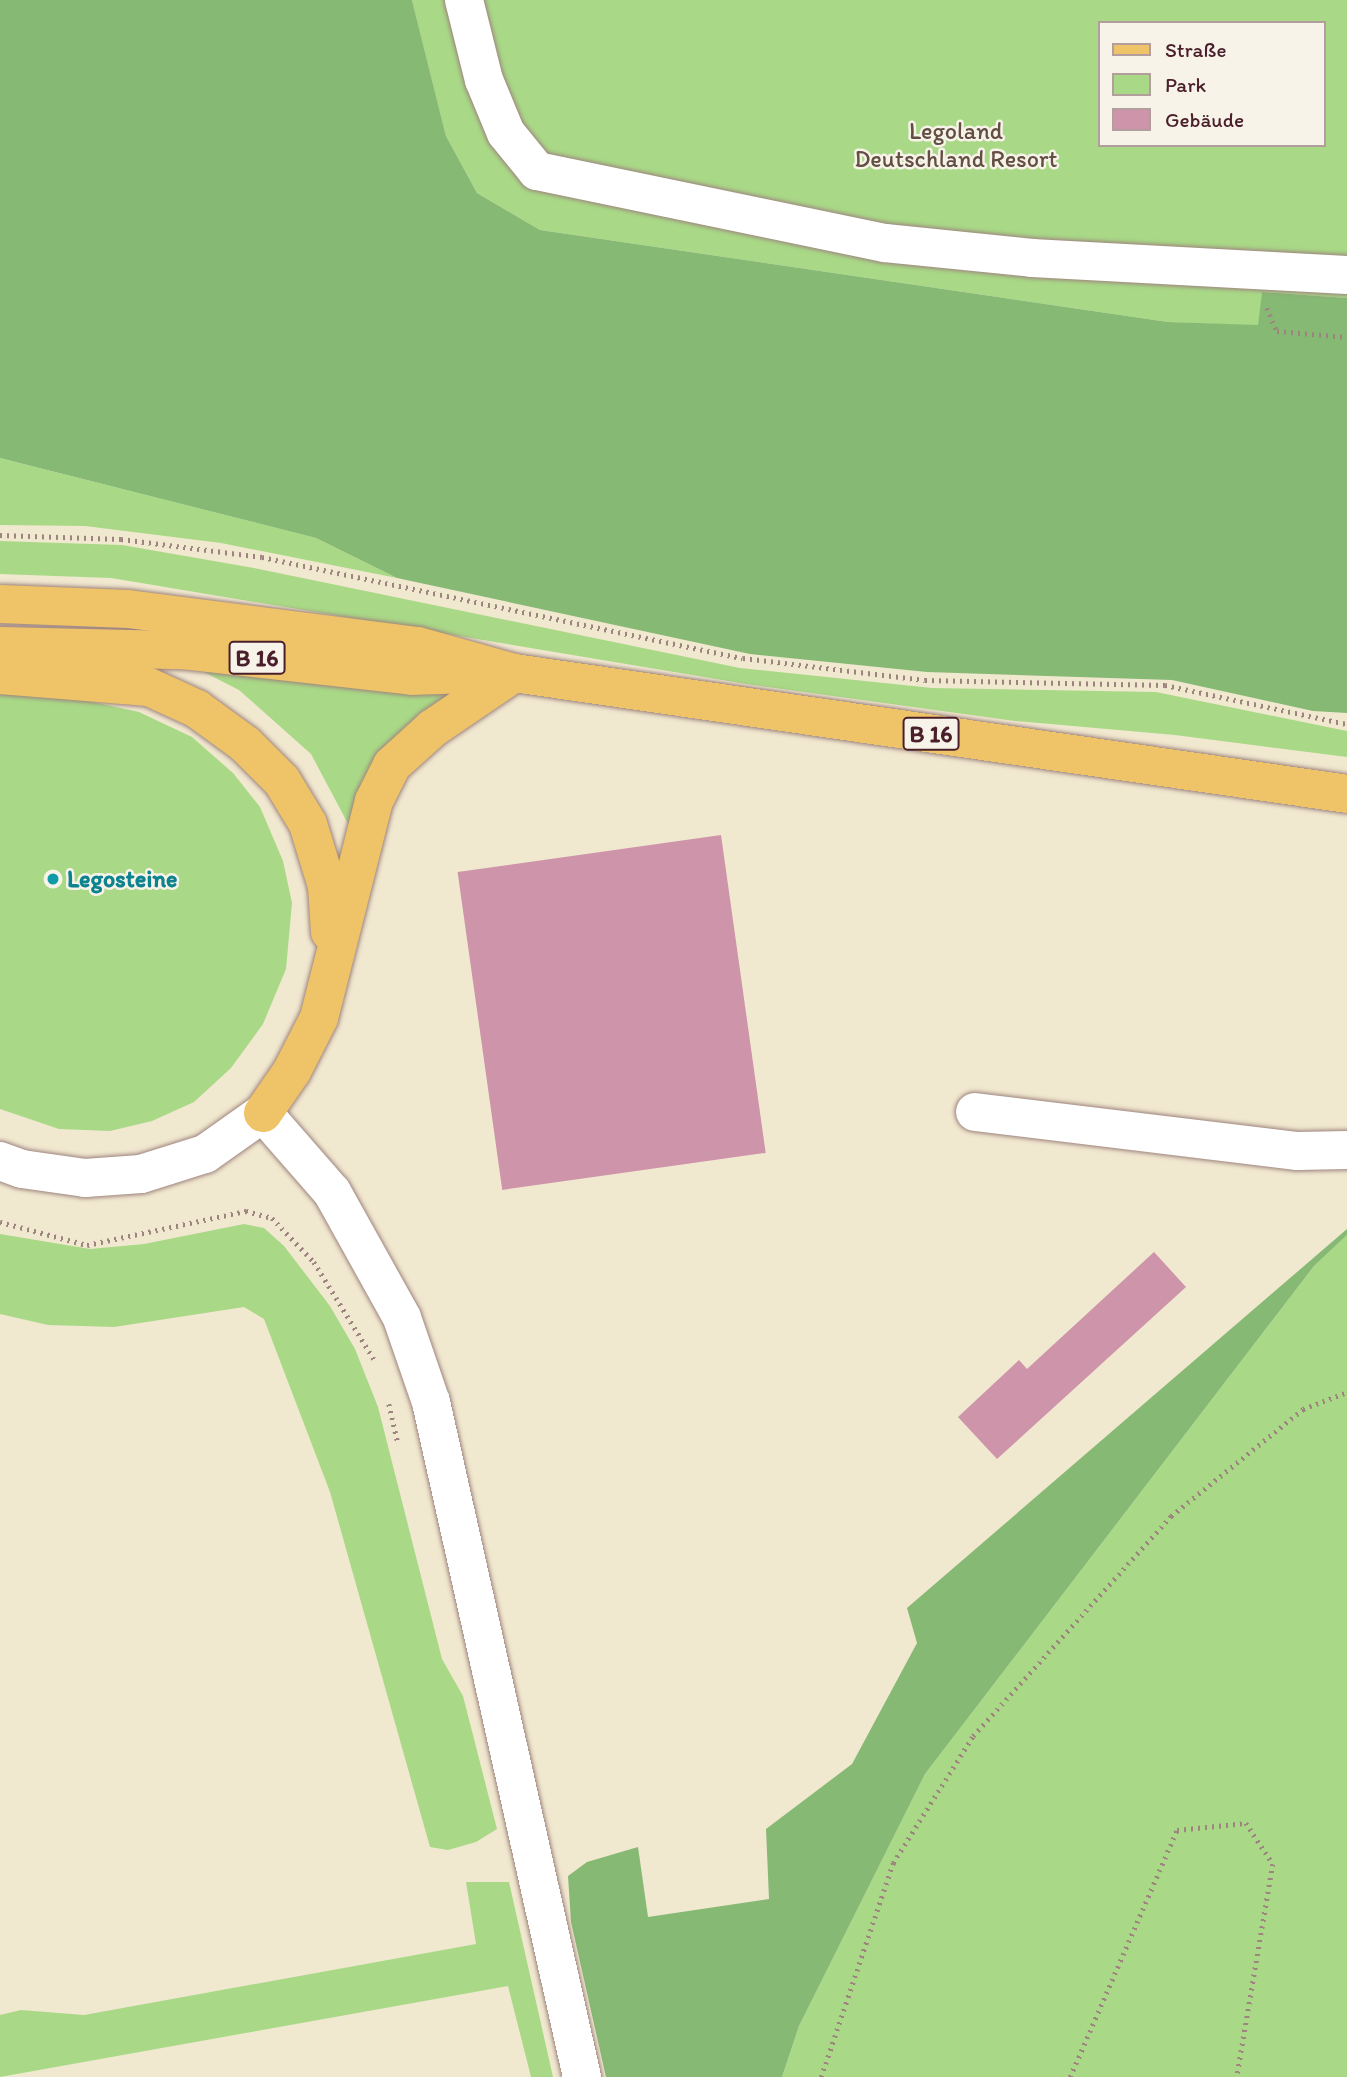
<!DOCTYPE html>
<meta charset="utf-8">
<style>
body{margin:0}
#map{position:relative;width:1347px;height:2077px;overflow:hidden;background:#f1e8d0;font-family:Itim,sans-serif}
div>[style]{position:absolute}
.green>*{inset:0;background:#a9d987}
.forest>*{inset:0;background:#86b974}
.building>*{inset:0;background:#cd94aa;transform-origin:0 0}
.path>*{height:4.5px;margin-top:-2.25px;transform-origin:0;background:repeating-linear-gradient(90deg,#9e847e 0 2px,transparent 0 7px)}
.roads{filter:drop-shadow(0 0 2px #9e847e) drop-shadow(0 0 2px #9e847e)}
.minor>*{height:38px;margin:-19px;padding:0 19px;transform-origin:19px;border-radius:19px;background:#fff}
.major>*{height:38px;margin:-19px;padding:0 19px;transform-origin:19px;border-radius:19px;background:#efc469}
.dots>*{width:19px;height:19px;translate:-50% -50%;box-sizing:border-box;border:4px solid #f7f3e8;border-radius:50%}
span{translate:-50% -50%;white-space:nowrap;text-align:center;line-height:1.15;-webkit-text-stroke:5px #f7f3e8;paint-order:stroke}
.shield-label span{padding:2px 5px;background:#f7f3e8;border:2px solid;border-radius:5px;-webkit-text-stroke-width:0}
.shield-label{font-size:23px;color:#4a1f2b;font-weight:700}
.park-label{font-size:24px;color:#624e42}
.culture-label{font-size:24px;color:#0d838f;font-weight:700}
.left{translate:0 -50%;text-align:left}
.legend{position:absolute;left:1098px;top:21px;width:228px;height:126px;box-sizing:border-box;background:#f7f3e8;border:2px solid #b29e9c;margin:0;padding:9px 12px;list-style:none;font-size:21px;color:#4a1f2b}
.legend li{display:flex;align-items:center;gap:14px;height:35px}
.legend b{width:35px;border:2px solid #b29e9c}
</style>
<div id="map">
<div class="green">
<i style="clip-path:polygon(evenodd,412px 0,1347px 0,1347px 298px,1262px 292px,1259px 326px,1168px 322px,540px 230px,477px 193px,446px 136px,412px 0,1100px 23px,1324px 23px,1324px 145px,1100px 145px,1100px 23px)"></i>
<i style="clip-path:polygon(0 458px,316px 538px,397px 578px,221px 543px,85px 526px,0 525px)"></i>
<i style="clip-path:polygon(0 541px,122px 545px,254px 568px,740px 668px,932px 688px,1156px 692px,1347px 731px,1347px 757px,1175px 735px,1015px 721px,746px 684px,111px 578px,0 574px)"></i>
<i style="clip-path:polygon(188px 664px,465px 690px,420px 713px,394px 739px,354px 835px,311px 754px,239px 690px)"></i>
<i style="clip-path:polygon(0 693px,70px 697px,139px 712px,192px 737px,233px 773px,260px 807px,283px 861px,292px 903px,286px 969px,263px 1024px,231px 1068px,194px 1102px,152px 1121px,110px 1131px,59px 1129px,0 1109px)"></i>
<i style="clip-path:polygon(244px 1224px,264px 1228px,284px 1246px,330px 1306px,355px 1349px,378px 1407px,442px 1659px,463px 1696px,497px 1829px,476px 1842px,448px 1850px,430px 1847px,330px 1492px,264px 1319px,244px 1307px,114px 1327px,48px 1325px,0 1314px,0 1234px,90px 1249px,144px 1244px)"></i>
<i style="clip-path:polygon(1347px 1235px,1347px 2077px,782px 2077px,799px 2026px,925px 1774px,1314px 1266px)"></i>
<i style="clip-path:polygon(466px 1882px,509px 1882px,553px 2077px,531px 2077px,508px 1986px,0 2077px,0 2015px,21px 2010px,84px 2015px,476px 1944px)"></i>
</div>
<div class="forest">
<i style="clip-path:polygon(0 0,412px 0,446px 136px,477px 193px,540px 230px,1168px 322px,1258px 325px,1262px 292px,1347px 298px,1347px 713px,1313px 711px,1172px 680px,927px 672px,750px 654px,397px 578px,316px 538px,0 458px)"></i>
<i style="clip-path:polygon(1347px 1229px,1347px 1235px,1314px 1266px,925px 1774px,799px 2026px,782px 2077px,606px 2077px,571px 1922px,568px 1876px,587px 1862px,638px 1847px,648px 1917px,769px 1899px,766px 1829px,852px 1764px,917px 1643px,907px 1608px)"></i>
</div>
<div class="building">
<i style="left:721px;top:835px;width:321px;height:266px;rotate:82deg"></i>
<i style="clip-path:polygon(1154px 1252px,1186px 1287px,997px 1459px,958px 1417px,1019px 1360px,1027px 1369px)"></i>
</div>
<div class="path">
<i style="left:1267px;top:308px;width:25px;rotate:67deg"></i>
<i style="left:1277px;top:331px;width:70px;rotate:4.9deg"></i>
<i style="left:0;top:535px;width:121px;rotate:1.9deg"></i>
<i style="left:121px;top:539px;width:142px;rotate:7.3deg"></i>
<i style="left:262px;top:557px;width:491px;rotate:11.9deg"></i>
<i style="left:743px;top:658px;width:183px;rotate:6.9deg"></i>
<i style="left:925px;top:680px;width:240px;rotate:1.2deg"></i>
<i style="left:1165px;top:685px;width:186px;rotate:12.1deg"></i>
<i style="left:0;top:1222px;width:90px;rotate:14.8deg"></i>
<i style="left:87px;top:1245px;width:163px;rotate:-12.1deg"></i>
<i style="left:246px;top:1211px;width:27px;rotate:15deg"></i>
<i style="left:272px;top:1218px;width:61px;rotate:46.3deg"></i>
<i style="left:314px;top:1262px;width:114px;rotate:58.3deg"></i>
<i style="left:389px;top:1404px;width:40px;rotate:77deg"></i>
<i style="left:821px;top:2077px;width:226px;rotate:-71.4deg"></i>
<i style="left:893px;top:1863px;width:150px;rotate:-57.8deg"></i>
<i style="left:973px;top:1736px;width:296px;rotate:-48deg"></i>
<i style="left:1171px;top:1516px;width:170px;rotate:-39deg"></i>
<i style="left:1303px;top:1409px;width:47px;rotate:-21.1deg"></i>
<i style="left:1070px;top:2077px;width:269px;rotate:-66.6deg"></i>
<i style="left:1177px;top:1830px;width:69px;rotate:-5.8deg"></i>
<i style="left:1246px;top:1823px;width:49px;rotate:56.6deg"></i>
<i style="left:1273px;top:1864px;width:216px;rotate:99.6deg"></i>
</div>
<div class="roads">
<div class="minor">
<i style="left:464px;top:0;width:82px;rotate:76deg"></i>
<i style="left:484px;top:80px;width:57px;rotate:67.5deg"></i>
<i style="left:506px;top:133px;width:49px;rotate:50.8deg"></i>
<i style="left:537px;top:171px;width:355px;rotate:11.7deg"></i>
<i style="left:885px;top:243px;width:148px;rotate:5.8deg"></i>
<i style="left:1032px;top:258px;width:315px;rotate:3.1deg"></i>
<i style="left:975px;top:1112px;width:325px;rotate:6.9deg"></i>
<i style="left:1298px;top:1151px;width:49px;rotate:-1.2deg"></i>
<i style="left:0;top:1161px;width:23px;rotate:20deg"></i>
<i style="left:22px;top:1169px;width:64px;rotate:8.1deg"></i>
<i style="left:85px;top:1178px;width:56px;rotate:-4.1deg"></i>
<i style="left:141px;top:1174px;width:67px;rotate:-17.4deg"></i>
<i style="left:205px;top:1154px;width:71px;rotate:-35.3deg"></i>
<i style="left:263px;top:1113px;width:105px;rotate:48.9deg"></i>
<i style="left:332px;top:1192px;width:144px;rotate:60.9deg"></i>
<i style="left:402px;top:1318px;width:89px;rotate:71deg"></i>
<i style="left:431px;top:1402px;width:692px;rotate:77.39deg"></i>
</div>
<div class="major">
<i style="left:0;top:604px;width:128px;rotate:2.2deg"></i>
<i style="left:128px;top:609px;width:292px;rotate:7.3deg"></i>
<i style="left:418px;top:646px;width:100px;rotate:15.7deg"></i>
<i style="left:514px;top:673px;width:842px;rotate:8.26deg"></i>
<i style="left:0;top:646px;width:183px;rotate:1.3deg"></i>
<i style="left:183px;top:650px;width:231px;rotate:6.4deg"></i>
<i style="left:413px;top:676px;width:61px;rotate:-1.9deg"></i>
<i style="left:0;top:675px;width:149px;rotate:4.6deg"></i>
<i style="left:149px;top:687px;width:53px;rotate:24.6deg"></i>
<i style="left:197px;top:709px;width:59px;rotate:36.1deg"></i>
<i style="left:245px;top:744px;width:52px;rotate:45deg"></i>
<i style="left:282px;top:781px;width:50px;rotate:58.8deg"></i>
<i style="left:308px;top:824px;width:65px;rotate:73deg"></i>
<i style="left:327px;top:886px;width:46px;rotate:86.3deg"></i>
<i style="left:263px;top:1113px;width:51px;rotate:-55.4deg"></i>
<i style="left:292px;top:1071px;width:59px;rotate:-63deg"></i>
<i style="left:319px;top:1018px;width:224px;rotate:-75.8deg"></i>
<i style="left:374px;top:801px;width:40px;rotate:-63.4deg"></i>
<i style="left:392px;top:765px;width:55px;rotate:-42.1deg"></i>
<i style="left:433px;top:728px;width:98px;rotate:-34.2deg"></i>
</div>
</div>
<div class="dots">
<i style="left:53px;top:879px;background:#0f9aa8"></i>
</div>
<div class="shield-label">
<span style="left:257px;top:658px">B 16</span>
<span style="left:931px;top:734px">B 16</span>
</div>
<div class="park-label">
<span style="left:956px;top:145px">Legoland<br>Deutschland Resort</span>
</div>
<div class="culture-label">
<span class="left" style="left:67px;top:879px">Legosteine</span>
</div>
<ul class="legend">
<li><b style="height:9px;background:#efc469"></b>Straße</li>
<li><b style="height:19px;background:#a9d987"></b>Park</li>
<li><b style="height:19px;background:#cd94aa"></b>Gebäude</li>
</ul>
</div>
